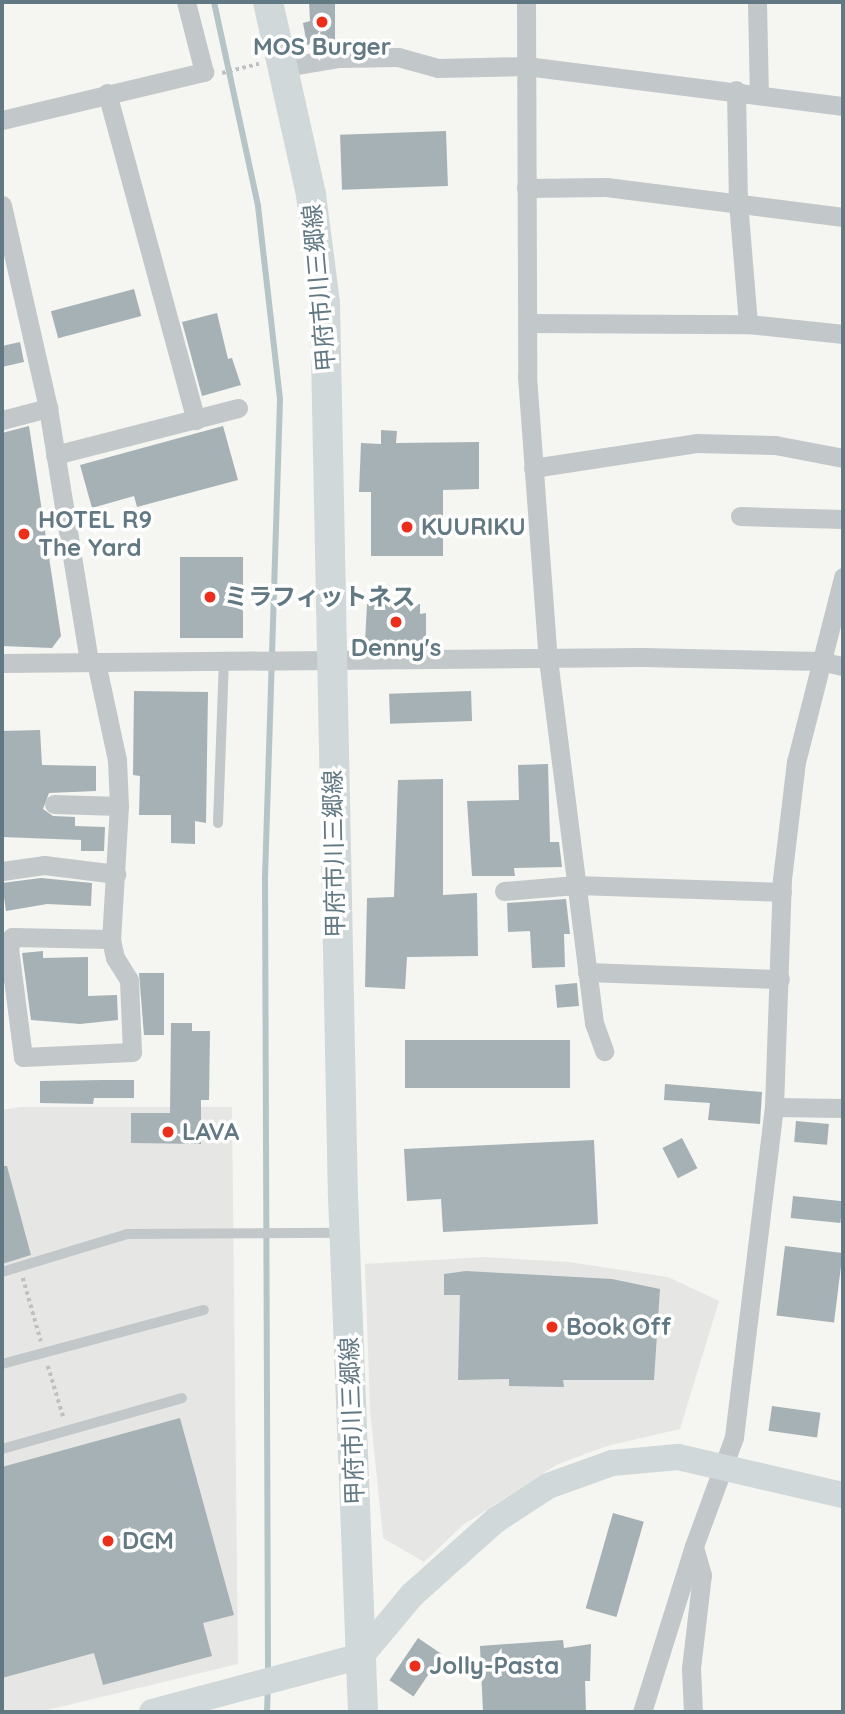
<!DOCTYPE html>
<meta charset="utf-8">
<style>
body{margin:0}
#map{position:relative;width:845px;height:1714px;overflow:hidden;background:#f5f5f1;font-family:Quicksand,"Noto Sans JP",sans-serif}
div>[style]{position:absolute}
.built>*{inset:0;background:#e6e6e5}
.stream>*{height:6px;margin:-3px;padding:0 3px;transform-origin:3px;border-radius:3px;background:#b5c5c7}
.building>*{inset:0;background:#a6b1b5;transform-origin:0 0}
.path>*{height:3.5px;margin-top:-1.75px;transform-origin:0;background:repeating-linear-gradient(90deg,#bec0c2 0 3.5px,transparent 0 7px)}
.lane>*{height:10px;margin:-5px;padding:0 5px;transform-origin:5px;border-radius:5px;background:#c2c7c9}
.street>*{height:19px;margin:-9.5px;padding:0 9.5px;transform-origin:9.5px;border-radius:9.5px;background:#c2c7c9}
.secondary>*{height:26px;margin:-13px;padding:0 13px;transform-origin:13px;border-radius:13px;background:#d0d8da}
.primary>*{height:30px;margin:-15px;padding:0 15px;transform-origin:15px;border-radius:15px;background:#d0d8da}
.dots>*{width:19px;height:19px;translate:-50% -50%;box-sizing:border-box;border:4px solid #fff;border-radius:50%}
span{translate:-50% -50%;white-space:nowrap;text-align:center;line-height:1.15;-webkit-text-stroke:7px #fff;paint-order:stroke}
.poi-label{font-size:24px;color:#627984;font-weight:700}
.left{translate:0 -50%;text-align:left}
.street-label{font-size:24px;color:#627984}
.frame{position:absolute;inset:0;border:4px solid #627984;pointer-events:none}
</style>
<div id="map">
<div class="built">
<i style="clip-path:polygon(20px 1107px,232px 1107px,238px 1664px,39px 1712px,2px 1712px,2px 1110px)"></i>
<i style="clip-path:polygon(483px 1257px,569px 1262px,668px 1277px,719px 1301px,680px 1429px,607px 1446px,558px 1464px,463px 1525px,424px 1562px,383px 1538px,370px 1410px,365px 1264px)"></i>
</div>
<div class="stream">
<i style="left:214px;top:2px;width:209px;rotate:77.8deg"></i>
<i style="left:258px;top:206px;width:195px;rotate:83.5deg"></i>
<i style="left:280px;top:400px;width:481px;rotate:91.8deg"></i>
<i style="left:265px;top:881px;width:792px;rotate:89.78deg"></i>
<i style="left:267px;top:1712px;width:24px;rotate:-88deg"></i>
</div>
<div class="building">
<i style="clip-path:polygon(309px 2px,335px 2px,335px 39px,307px 45px,303px 23px,310px 21px)"></i>
<i style="left:446px;top:131px;width:55px;height:106px;rotate:88deg"></i>
<i style="left:134px;top:289px;width:28px;height:86px;rotate:75deg"></i>
<i style="clip-path:polygon(217px 313px,228px 359px,232px 358px,241px 385px,202px 396px,182px 322px)"></i>
<i style="clip-path:polygon(20px 342px,24px 362px,2px 367px,2px 346px)"></i>
<i style="clip-path:polygon(29px 426px,61px 636px,52px 648px,2px 646px,2px 433px)"></i>
<i style="clip-path:polygon(223px 426px,238px 480px,137px 507px,134px 496px,92px 508px,80px 465px)"></i>
<i style="clip-path:polygon(381px 430px,397px 431px,396px 443px,479px 442px,479px 489px,443px 490px,443px 556px,371px 556px,371px 492px,359px 492px,361px 443px,381px 444px)"></i>
<i style="left:180px;top:557px;width:63px;height:81px"></i>
<i style="clip-path:polygon(367px 604px,420px 604px,420px 614px,426px 613px,426px 641px,365px 642px)"></i>
<i style="clip-path:polygon(134px 691px,208px 692px,206px 823px,195px 821px,195px 844px,171px 843px,171px 815px,139px 815px,140px 776px,133px 775px)"></i>
<i style="left:471px;top:691px;width:30px;height:82px;rotate:88deg"></i>
<i style="clip-path:polygon(40px 730px,42px 765px,96px 766px,96px 791px,49px 793px,43px 809px,53px 816px,75px 817px,75px 826px,105px 827px,104px 851px,81px 851px,81px 840px,2px 837px,2px 731px)"></i>
<i style="clip-path:polygon(548px 764px,550px 842px,559px 842px,562px 867px,514px 868px,515px 876px,472px 876px,467px 801px,519px 800px,518px 765px)"></i>
<i style="clip-path:polygon(443px 779px,443px 895px,477px 893px,478px 956px,407px 957px,405px 989px,365px 987px,367px 898px,394px 897px,398px 780px)"></i>
<i style="clip-path:polygon(41px 878px,92px 883px,91px 906px,47px 904px,6px 911px,2px 883px)"></i>
<i style="clip-path:polygon(566px 899px,570px 934px,564px 934px,565px 967px,532px 968px,530px 931px,508px 932px,507px 903px)"></i>
<i style="clip-path:polygon(43px 951px,43px 958px,88px 957px,88px 996px,117px 995px,118px 1020px,80px 1024px,31px 1020px,22px 953px)"></i>
<i style="clip-path:polygon(139px 973px,164px 973px,164px 1035px,144px 1035px)"></i>
<i style="left:577px;top:983px;width:23px;height:22px;rotate:85deg"></i>
<i style="clip-path:polygon(171px 1023px,192px 1023px,192px 1031px,210px 1031px,209px 1100px,201px 1100px,201px 1144px,131px 1143px,131px 1113px,170px 1113px)"></i>
<i style="left:405px;top:1040px;width:165px;height:48px"></i>
<i style="clip-path:polygon(102px 1080px,134px 1080px,134px 1098px,94px 1098px,93px 1104px,40px 1103px,40px 1081px)"></i>
<i style="clip-path:polygon(665px 1084px,762px 1092px,760px 1124px,708px 1120px,710px 1103px,664px 1100px)"></i>
<i style="left:796px;top:1121px;width:33px;height:21px;rotate:5deg"></i>
<i style="left:682px;top:1138px;width:34px;height:22px;rotate:63deg"></i>
<i style="clip-path:polygon(594px 1140px,598px 1224px,443px 1232px,441px 1199px,407px 1201px,404px 1149px)"></i>
<i style="clip-path:polygon(2px 1166px,7px 1166px,31px 1255px,2px 1264px)"></i>
<i style="left:793px;top:1196px;width:50px;height:22px;rotate:6deg"></i>
<i style="left:785px;top:1246px;width:58px;height:70px;rotate:7deg"></i>
<i style="clip-path:polygon(466px 1271px,612px 1279px,660px 1289px,654px 1380px,563px 1380px,564px 1387px,509px 1386px,509px 1379px,458px 1380px,460px 1295px,444px 1295px,444px 1274px)"></i>
<i style="left:772px;top:1406px;width:49px;height:25px;rotate:8deg"></i>
<i style="clip-path:polygon(180px 1418px,234px 1615px,203px 1623px,212px 1656px,103px 1685px,94px 1653px,2px 1678px,2px 1467px)"></i>
<i style="left:613px;top:1513px;width:32px;height:99px;rotate:16deg"></i>
<i style="left:418px;top:1638px;width:29px;height:51px;rotate:34deg"></i>
<i style="clip-path:polygon(563px 1640px,564px 1648px,591px 1644px,590px 1681px,585px 1681px,586px 1712px,483px 1712px,480px 1646px)"></i>
</div>
<div class="path">
<i style="left:222px;top:73px;width:38px;rotate:-14deg"></i>
<i style="left:23px;top:1278px;width:66px;rotate:74.1deg"></i>
<i style="left:48px;top:1366px;width:55px;rotate:73.2deg"></i>
</div>
<div class="lane">
<i style="left:218px;top:823px;width:162px;rotate:-87.9deg"></i>
<i style="left:2px;top:1272px;width:131px;rotate:-16.9deg"></i>
<i style="left:127px;top:1234px;width:215px;rotate:-0.3deg"></i>
<i style="left:2px;top:1364px;width:209px;rotate:-15deg"></i>
<i style="left:2px;top:1449px;width:187px;rotate:-15.8deg"></i>
</div>
<div class="street">
<i style="left:526px;top:2px;width:374px;rotate:89.8deg"></i>
<i style="left:527px;top:376px;width:284px;rotate:85.8deg"></i>
<i style="left:548px;top:659px;width:367px;rotate:82.8deg"></i>
<i style="left:594px;top:1023px;width:30px;rotate:70deg"></i>
<i style="left:757px;top:2px;width:92px;rotate:88.8deg"></i>
<i style="left:284px;top:67px;width:56px;rotate:-9.3deg"></i>
<i style="left:339px;top:58px;width:59px;rotate:-1deg"></i>
<i style="left:398px;top:57px;width:41px;rotate:15.4deg"></i>
<i style="left:438px;top:68px;width:88px;rotate:-1.3deg"></i>
<i style="left:526px;top:66px;width:320px;rotate:7.2deg"></i>
<i style="left:736px;top:90px;width:112px;rotate:89deg"></i>
<i style="left:738px;top:202px;width:122px;rotate:85.3deg"></i>
<i style="left:107px;top:93px;width:339px;rotate:74.8deg"></i>
<i style="left:2px;top:120px;width:208px;rotate:-13.4deg"></i>
<i style="left:204px;top:72px;width:72px;rotate:-104.4deg"></i>
<i style="left:526px;top:188px;width:80px;rotate:-0.7deg"></i>
<i style="left:606px;top:187px;width:239px;rotate:7.2deg"></i>
<i style="left:2px;top:205px;width:208px;rotate:77.2deg"></i>
<i style="left:48px;top:408px;width:257px;rotate:80.8deg"></i>
<i style="left:528px;top:323px;width:220px;rotate:0.3deg"></i>
<i style="left:748px;top:324px;width:96px;rotate:6deg"></i>
<i style="left:2px;top:420px;width:48px;rotate:-14.6deg"></i>
<i style="left:55px;top:455px;width:189px;rotate:-14.4deg"></i>
<i style="left:533px;top:468px;width:165px;rotate:-8.7deg"></i>
<i style="left:696px;top:443px;width:79px;rotate:1.5deg"></i>
<i style="left:775px;top:445px;width:69px;rotate:10.8deg"></i>
<i style="left:740px;top:516px;width:103px;rotate:1.7deg"></i>
<i style="left:96px;top:662px;width:100px;rotate:77.9deg"></i>
<i style="left:117px;top:760px;width:46px;rotate:87.5deg"></i>
<i style="left:119px;top:806px;width:133px;rotate:93.4deg"></i>
<i style="left:111px;top:939px;width:99px;rotate:-178.8deg"></i>
<i style="left:12px;top:937px;width:11px;rotate:105deg"></i>
<i style="left:9px;top:948px;width:110px;rotate:82.7deg"></i>
<i style="left:23px;top:1057px;width:109px;rotate:-2.6deg"></i>
<i style="left:132px;top:1052px;width:72px;rotate:-92.4deg"></i>
<i style="left:129px;top:980px;width:26px;rotate:-122deg"></i>
<i style="left:115px;top:958px;width:19px;rotate:-102deg"></i>
<i style="left:2px;top:663px;width:640px;rotate:-0.54deg"></i>
<i style="left:642px;top:657px;width:177px;rotate:1.3deg"></i>
<i style="left:819px;top:661px;width:25px;rotate:12deg"></i>
<i style="left:54px;top:804px;width:65px;rotate:1.8deg"></i>
<i style="left:2px;top:871px;width:42px;rotate:-8.1deg"></i>
<i style="left:44px;top:865px;width:73px;rotate:7.1deg"></i>
<i style="left:504px;top:891px;width:72px;rotate:-4.8deg"></i>
<i style="left:576px;top:885px;width:206px;rotate:1.9deg"></i>
<i style="left:587px;top:972px;width:193px;rotate:2.1deg"></i>
<i style="left:774px;top:1107px;width:69px;rotate:0.8deg"></i>
<i style="left:642px;top:1712px;width:174px;rotate:-72.6deg"></i>
<i style="left:694px;top:1546px;width:116px;rotate:-69.8deg"></i>
<i style="left:734px;top:1437px;width:332px;rotate:-83.1deg"></i>
<i style="left:774px;top:1107px;width:228px;rotate:-88deg"></i>
<i style="left:782px;top:879px;width:118px;rotate:-83.2deg"></i>
<i style="left:796px;top:762px;width:191px;rotate:-75.7deg"></i>
<i style="left:693px;top:1712px;width:44px;rotate:-92.6deg"></i>
<i style="left:691px;top:1668px;width:94px;rotate:-83.3deg"></i>
<i style="left:702px;top:1575px;width:29px;rotate:-106deg"></i>
</div>
<div class="secondary">
<i style="left:152px;top:1712px;width:216px;rotate:-15deg"></i>
<i style="left:361px;top:1656px;width:80px;rotate:-50.1deg"></i>
<i style="left:412px;top:1595px;width:113px;rotate:-41.8deg"></i>
<i style="left:496px;top:1520px;width:62px;rotate:-33.2deg"></i>
<i style="left:548px;top:1486px;width:68px;rotate:-19.8deg"></i>
<i style="left:612px;top:1463px;width:66px;rotate:-5.2deg"></i>
<i style="left:678px;top:1457px;width:169px;rotate:13deg"></i>
</div>
<div class="primary">
<i style="left:268px;top:2px;width:198px;rotate:77.4deg"></i>
<i style="left:311px;top:195px;width:109px;rotate:82.6deg"></i>
<i style="left:325px;top:303px;width:893px;rotate:88.85deg"></i>
<i style="left:343px;top:1196px;width:516px;rotate:87.78deg"></i>
</div>
<div class="dots">
<i style="left:322px;top:22px;background:#ec2f1a"></i>
<i style="left:407px;top:527px;background:#ec2f1a"></i>
<i style="left:24px;top:534px;background:#ec2f1a"></i>
<i style="left:210px;top:597px;background:#ec2f1a"></i>
<i style="left:396px;top:622px;background:#ec2f1a"></i>
<i style="left:168px;top:1132px;background:#ec2f1a"></i>
<i style="left:552px;top:1327px;background:#ec2f1a"></i>
<i style="left:108px;top:1541px;background:#ec2f1a"></i>
<i style="left:415px;top:1666px;background:#ec2f1a"></i>
</div>
<div class="poi-label">
<span style="left:322px;top:47px">MOS Burger</span>
<span class="left" style="left:38px;top:534px">HOTEL R9<br>The Yard</span>
<span class="left" style="left:421px;top:527px">KUURIKU</span>
<span class="left" style="left:224px;top:597px">ミラフィットネス</span>
<span style="left:396px;top:648px">Denny's</span>
<span class="left" style="left:182px;top:1132px">LAVA</span>
<span class="left" style="left:566px;top:1327px">Book Off</span>
<span class="left" style="left:122px;top:1541px">DCM</span>
<span class="left" style="left:429px;top:1666px">Jolly-Pasta</span>
</div>
<div class="street-label">
<span style="left:319px;top:288px;rotate:-95deg">甲府市川三郷線</span>
<span style="left:334px;top:854px;rotate:-91deg">甲府市川三郷線</span>
<span style="left:352px;top:1421px;rotate:-92deg">甲府市川三郷線</span>
</div>
<div class="frame"></div>
</div>
